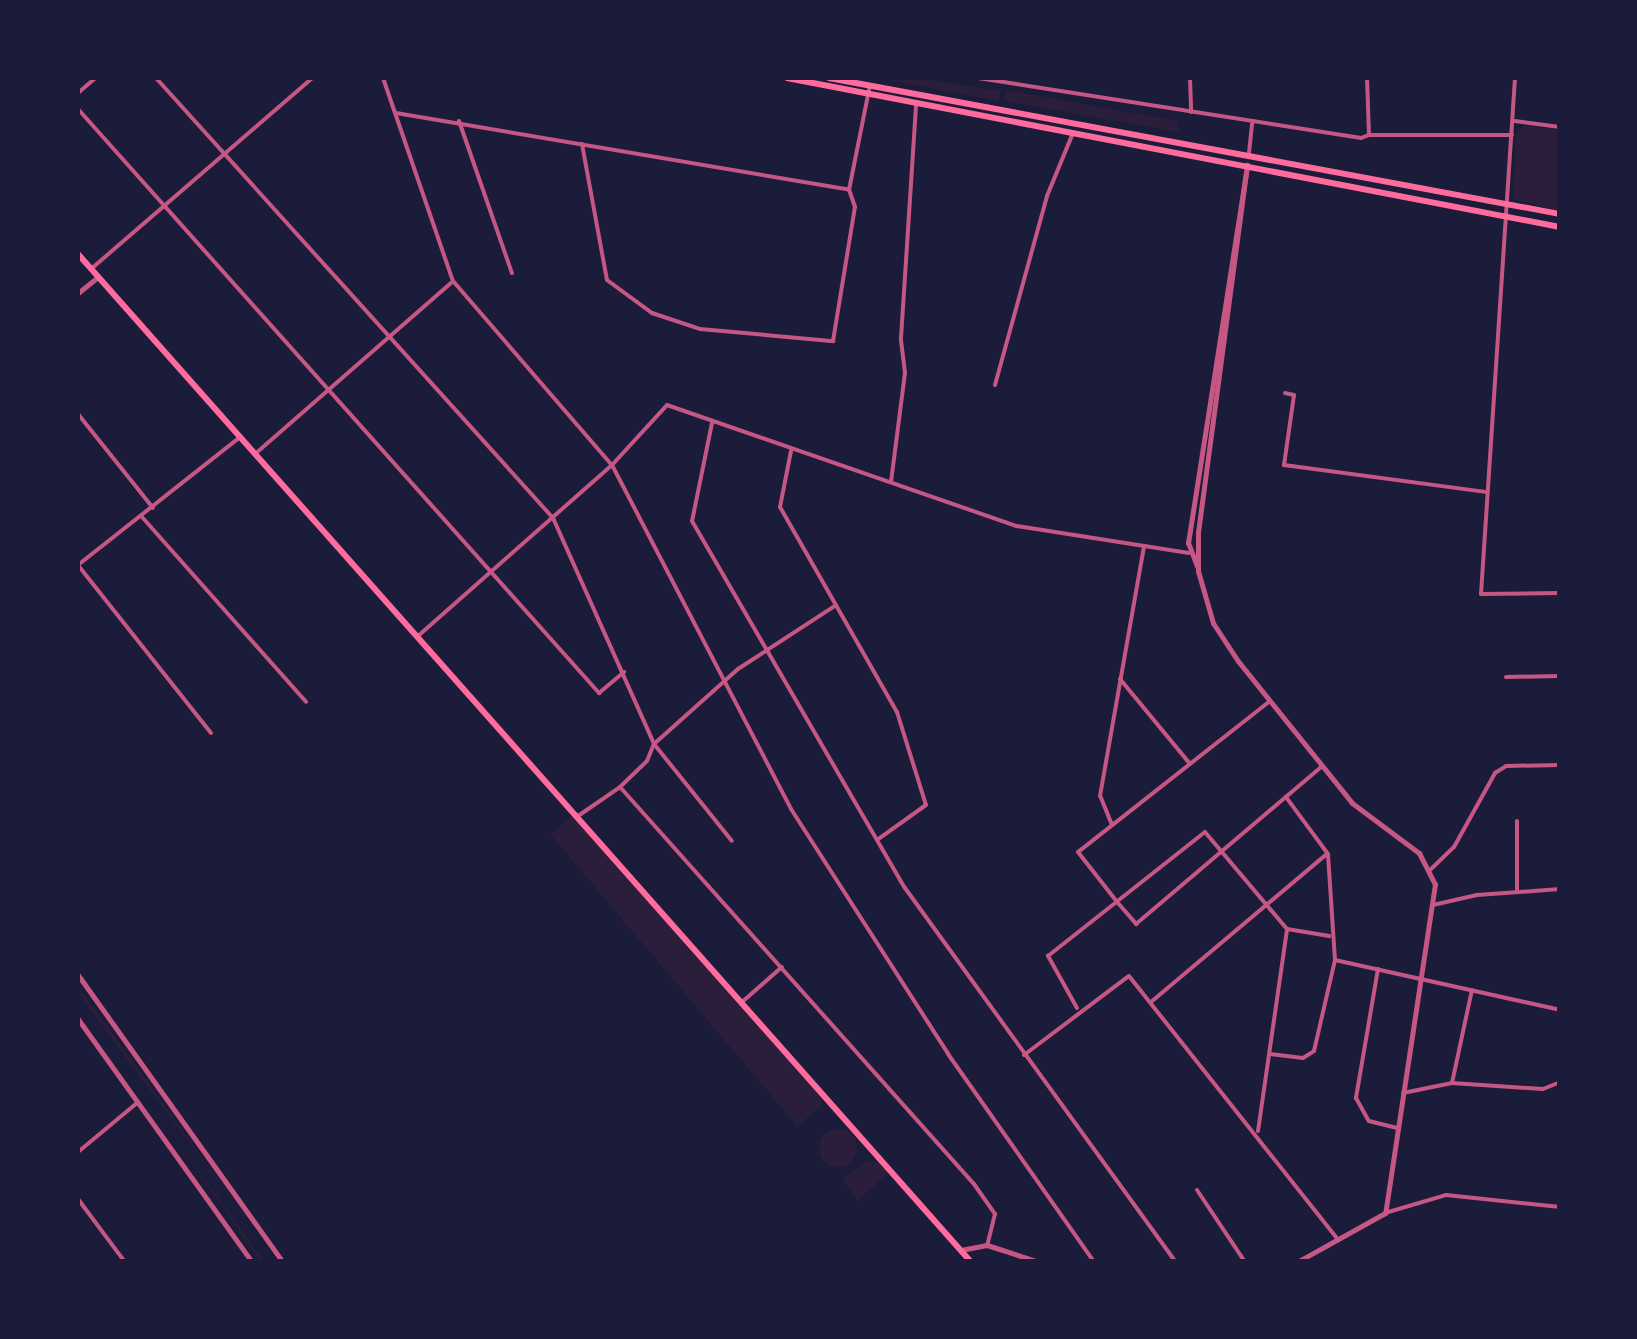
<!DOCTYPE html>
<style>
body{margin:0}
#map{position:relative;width:1637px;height:1339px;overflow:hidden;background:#1b1b3a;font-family:Lato,sans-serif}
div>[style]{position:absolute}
.green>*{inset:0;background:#2a1e3b}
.round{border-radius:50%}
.minor>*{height:4px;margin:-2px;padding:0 2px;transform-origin:2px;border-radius:2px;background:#c65784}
.tertiary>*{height:5px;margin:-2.5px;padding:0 2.5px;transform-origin:2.5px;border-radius:2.5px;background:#c65784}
.secondary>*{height:6px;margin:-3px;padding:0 3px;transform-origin:3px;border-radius:3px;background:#ff6b9d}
.primary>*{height:6px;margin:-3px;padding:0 3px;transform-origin:3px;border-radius:3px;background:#ff6b9d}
span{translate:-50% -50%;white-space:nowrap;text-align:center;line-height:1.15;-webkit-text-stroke:10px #1b1b3a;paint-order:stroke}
.frame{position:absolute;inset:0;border:80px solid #1b1b3a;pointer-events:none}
</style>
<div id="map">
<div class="green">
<i style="clip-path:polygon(876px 78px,918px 78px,1001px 91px,998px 101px)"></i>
<i style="clip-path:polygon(1006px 90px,1178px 121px,1179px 127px,1178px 132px,1004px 101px)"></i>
<i style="clip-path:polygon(1524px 125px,1559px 130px,1559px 211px,1513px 199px,1516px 133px)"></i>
<i style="clip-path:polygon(572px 816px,820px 1095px,822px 1106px,797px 1126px,550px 834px)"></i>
<i style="clip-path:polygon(81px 990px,277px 1261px,78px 993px)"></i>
<i style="clip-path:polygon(151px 1104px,264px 1261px,260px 1261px)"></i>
<i class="round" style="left:819px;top:1129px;width:38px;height:38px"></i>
<i style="clip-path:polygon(865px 1161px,879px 1162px,888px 1173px,858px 1201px,842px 1180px)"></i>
</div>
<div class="minor">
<i style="left:156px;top:78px;width:593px;rotate:47.94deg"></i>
<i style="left:553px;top:518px;width:248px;rotate:65.9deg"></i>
<i style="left:654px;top:744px;width:124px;rotate:51.2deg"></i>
<i style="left:383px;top:78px;width:215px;rotate:71deg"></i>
<i style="left:453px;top:281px;width:243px;rotate:49.2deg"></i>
<i style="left:612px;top:465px;width:388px;rotate:62.5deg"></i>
<i style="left:791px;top:809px;width:291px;rotate:57.3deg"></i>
<i style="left:948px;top:1054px;width:254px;rotate:54.9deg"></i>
<i style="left:978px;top:78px;width:388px;rotate:8.9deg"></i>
<i style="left:1361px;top:138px;width:9px;rotate:-21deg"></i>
<i style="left:1369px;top:135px;width:57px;rotate:-92deg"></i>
<i style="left:1190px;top:78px;width:34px;rotate:88deg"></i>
<i style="left:1515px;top:78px;width:517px;rotate:93.77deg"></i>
<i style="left:1481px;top:594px;width:79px;rotate:-0.7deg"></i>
<i style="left:78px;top:93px;width:23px;rotate:-41deg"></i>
<i style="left:78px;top:109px;width:783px;rotate:48.26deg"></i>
<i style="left:599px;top:693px;width:33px;rotate:-40deg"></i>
<i style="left:396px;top:113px;width:459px;rotate:9.6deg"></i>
<i style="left:459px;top:121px;width:161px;rotate:70.8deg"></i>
<i style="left:1515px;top:121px;width:45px;rotate:7.6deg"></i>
<i style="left:1369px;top:135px;width:143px"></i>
<i style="left:582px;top:144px;width:138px;rotate:79.6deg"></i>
<i style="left:607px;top:280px;width:56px;rotate:36.3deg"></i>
<i style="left:652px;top:313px;width:51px;rotate:18.4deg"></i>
<i style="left:700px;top:329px;width:134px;rotate:5.2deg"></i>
<i style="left:833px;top:341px;width:136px;rotate:-80.7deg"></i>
<i style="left:855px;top:207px;width:18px;rotate:-109deg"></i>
<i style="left:849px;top:190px;width:107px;rotate:-78.7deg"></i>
<i style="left:1249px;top:153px;width:30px;rotate:-84deg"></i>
<i style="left:91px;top:269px;width:292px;rotate:-40.8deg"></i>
<i style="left:995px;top:385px;width:196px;rotate:-74.6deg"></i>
<i style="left:1047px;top:196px;width:68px;rotate:-67.6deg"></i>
<i style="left:1285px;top:393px;width:9px;rotate:13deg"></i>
<i style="left:1294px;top:395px;width:71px;rotate:98.1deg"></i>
<i style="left:1284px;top:465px;width:205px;rotate:7.6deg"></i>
<i style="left:78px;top:414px;width:120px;rotate:51.4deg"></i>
<i style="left:712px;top:423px;width:100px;rotate:101.5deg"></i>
<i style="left:692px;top:521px;width:424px;rotate:59.9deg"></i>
<i style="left:905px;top:888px;width:462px;rotate:54.1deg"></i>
<i style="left:791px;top:451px;width:57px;rotate:101.1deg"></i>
<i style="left:780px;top:507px;width:236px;rotate:60.3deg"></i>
<i style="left:897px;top:712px;width:97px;rotate:72.7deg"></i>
<i style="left:926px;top:805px;width:60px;rotate:144.5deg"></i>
<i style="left:255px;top:454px;width:260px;rotate:-41.1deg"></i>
<i style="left:891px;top:482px;width:110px;rotate:-82.7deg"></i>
<i style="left:905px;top:373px;width:35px;rotate:-97deg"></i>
<i style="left:901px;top:338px;width:235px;rotate:-86.3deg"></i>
<i style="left:142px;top:517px;width:247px;rotate:48.4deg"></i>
<i style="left:418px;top:636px;width:259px;rotate:-41.4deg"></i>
<i style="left:612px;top:465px;width:81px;rotate:-47.5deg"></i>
<i style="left:667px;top:405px;width:370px;rotate:19.1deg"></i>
<i style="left:1017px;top:526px;width:174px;rotate:8.9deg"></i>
<i style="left:1506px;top:677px;width:54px;rotate:-1.1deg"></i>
<i style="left:1120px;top:679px;width:110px;rotate:50.5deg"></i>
<i style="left:1270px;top:701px;width:244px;rotate:141.8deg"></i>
<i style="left:1078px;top:852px;width:65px;rotate:51.9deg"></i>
<i style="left:1118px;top:903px;width:28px;rotate:49deg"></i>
<i style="left:1136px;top:924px;width:244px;rotate:-40.3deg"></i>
<i style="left:211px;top:733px;width:214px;rotate:-128.4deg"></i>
<i style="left:78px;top:565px;width:206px;rotate:-38.3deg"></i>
<i style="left:620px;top:787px;width:532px;rotate:48.28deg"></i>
<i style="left:974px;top:1184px;width:37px;rotate:55deg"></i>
<i style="left:995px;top:1214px;width:32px;rotate:104deg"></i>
<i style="left:578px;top:816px;width:51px;rotate:-34.6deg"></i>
<i style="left:620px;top:787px;width:37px;rotate:-44deg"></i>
<i style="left:647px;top:761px;width:18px;rotate:-68deg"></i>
<i style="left:654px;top:744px;width:113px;rotate:-41.8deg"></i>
<i style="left:738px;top:669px;width:117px;rotate:-33.1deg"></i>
<i style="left:1517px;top:821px;width:69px;rotate:90deg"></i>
<i style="left:1112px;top:825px;width:31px;rotate:-112deg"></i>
<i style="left:1100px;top:796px;width:254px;rotate:-80deg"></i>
<i style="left:1430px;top:870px;width:33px;rotate:-44deg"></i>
<i style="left:1454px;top:847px;width:85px;rotate:-61deg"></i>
<i style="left:1495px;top:773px;width:13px;rotate:-32deg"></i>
<i style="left:1506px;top:766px;width:54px;rotate:-1.1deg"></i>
<i style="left:1433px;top:905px;width:45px;rotate:-12.8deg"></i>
<i style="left:1477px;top:895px;width:83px;rotate:-4.1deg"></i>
<i style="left:1335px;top:960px;width:230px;rotate:12.5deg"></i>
<i style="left:1378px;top:969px;width:131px;rotate:99.7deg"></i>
<i style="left:1356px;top:1098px;width:26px;rotate:61deg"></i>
<i style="left:1369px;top:1121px;width:29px;rotate:14deg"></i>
<i style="left:742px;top:1002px;width:53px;rotate:-41.2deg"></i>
<i style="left:1151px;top:1002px;width:230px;rotate:-40.1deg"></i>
<i style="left:1077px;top:1008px;width:60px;rotate:-119.1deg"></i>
<i style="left:1048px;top:956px;width:200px;rotate:-38.3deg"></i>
<i style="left:1205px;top:832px;width:127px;rotate:49.8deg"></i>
<i style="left:1287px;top:929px;width:43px;rotate:9.5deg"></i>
<i style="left:1270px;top:1054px;width:33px;rotate:7deg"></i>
<i style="left:1303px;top:1058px;width:13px;rotate:-32deg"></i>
<i style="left:1314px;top:1051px;width:93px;rotate:-77deg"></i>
<i style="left:1335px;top:960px;width:106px;rotate:-93.8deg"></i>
<i style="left:1328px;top:854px;width:71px;rotate:-126.4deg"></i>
<i style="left:1024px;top:1055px;width:131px;rotate:-37deg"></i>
<i style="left:1129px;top:976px;width:337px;rotate:51.6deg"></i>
<i style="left:1452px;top:1083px;width:95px;rotate:-77.9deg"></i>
<i style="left:1403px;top:1093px;width:50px;rotate:-11.5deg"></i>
<i style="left:1452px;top:1083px;width:91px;rotate:3.8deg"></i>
<i style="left:1543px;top:1089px;width:18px;rotate:-22deg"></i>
<i style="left:1258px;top:1131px;width:204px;rotate:-81.8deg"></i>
<i style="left:78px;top:1152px;width:77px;rotate:-39.7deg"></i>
<i style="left:1197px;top:1190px;width:87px;rotate:56.3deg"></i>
<i style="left:78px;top:1199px;width:79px;rotate:53.3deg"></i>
<i style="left:1385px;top:1213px;width:64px;rotate:-16.4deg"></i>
<i style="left:1446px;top:1195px;width:115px;rotate:6deg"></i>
</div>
<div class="tertiary">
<i style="left:78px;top:293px;width:26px;rotate:-39deg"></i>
<i style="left:1197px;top:566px;width:25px;rotate:-111deg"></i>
<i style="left:1188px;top:543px;width:383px;rotate:-81.1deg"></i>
<i style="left:1247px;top:165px;width:370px;rotate:97.6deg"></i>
<i style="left:1198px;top:532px;width:39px;rotate:90deg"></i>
<i style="left:1198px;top:571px;width:54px;rotate:73.9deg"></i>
<i style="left:1213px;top:623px;width:45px;rotate:56.7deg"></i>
<i style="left:1238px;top:661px;width:182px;rotate:51.2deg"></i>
<i style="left:1352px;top:803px;width:84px;rotate:36.7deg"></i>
<i style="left:1419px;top:853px;width:35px;rotate:63deg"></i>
<i style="left:1435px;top:884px;width:333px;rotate:98.6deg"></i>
<i style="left:1385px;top:1213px;width:101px;rotate:150.9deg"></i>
<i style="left:78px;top:975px;width:353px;rotate:54.5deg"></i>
<i style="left:78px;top:1019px;width:299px;rotate:54.4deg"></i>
<i style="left:961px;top:1250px;width:26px;rotate:-11deg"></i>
<i style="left:987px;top:1245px;width:55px;rotate:18.1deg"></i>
</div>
<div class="secondary">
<i style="left:78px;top:254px;width:1347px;rotate:48.46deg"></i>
</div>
<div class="primary">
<i style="left:787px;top:78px;width:787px;rotate:10.91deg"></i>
<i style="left:829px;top:78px;width:744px;rotate:10.54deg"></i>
</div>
<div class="frame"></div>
</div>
